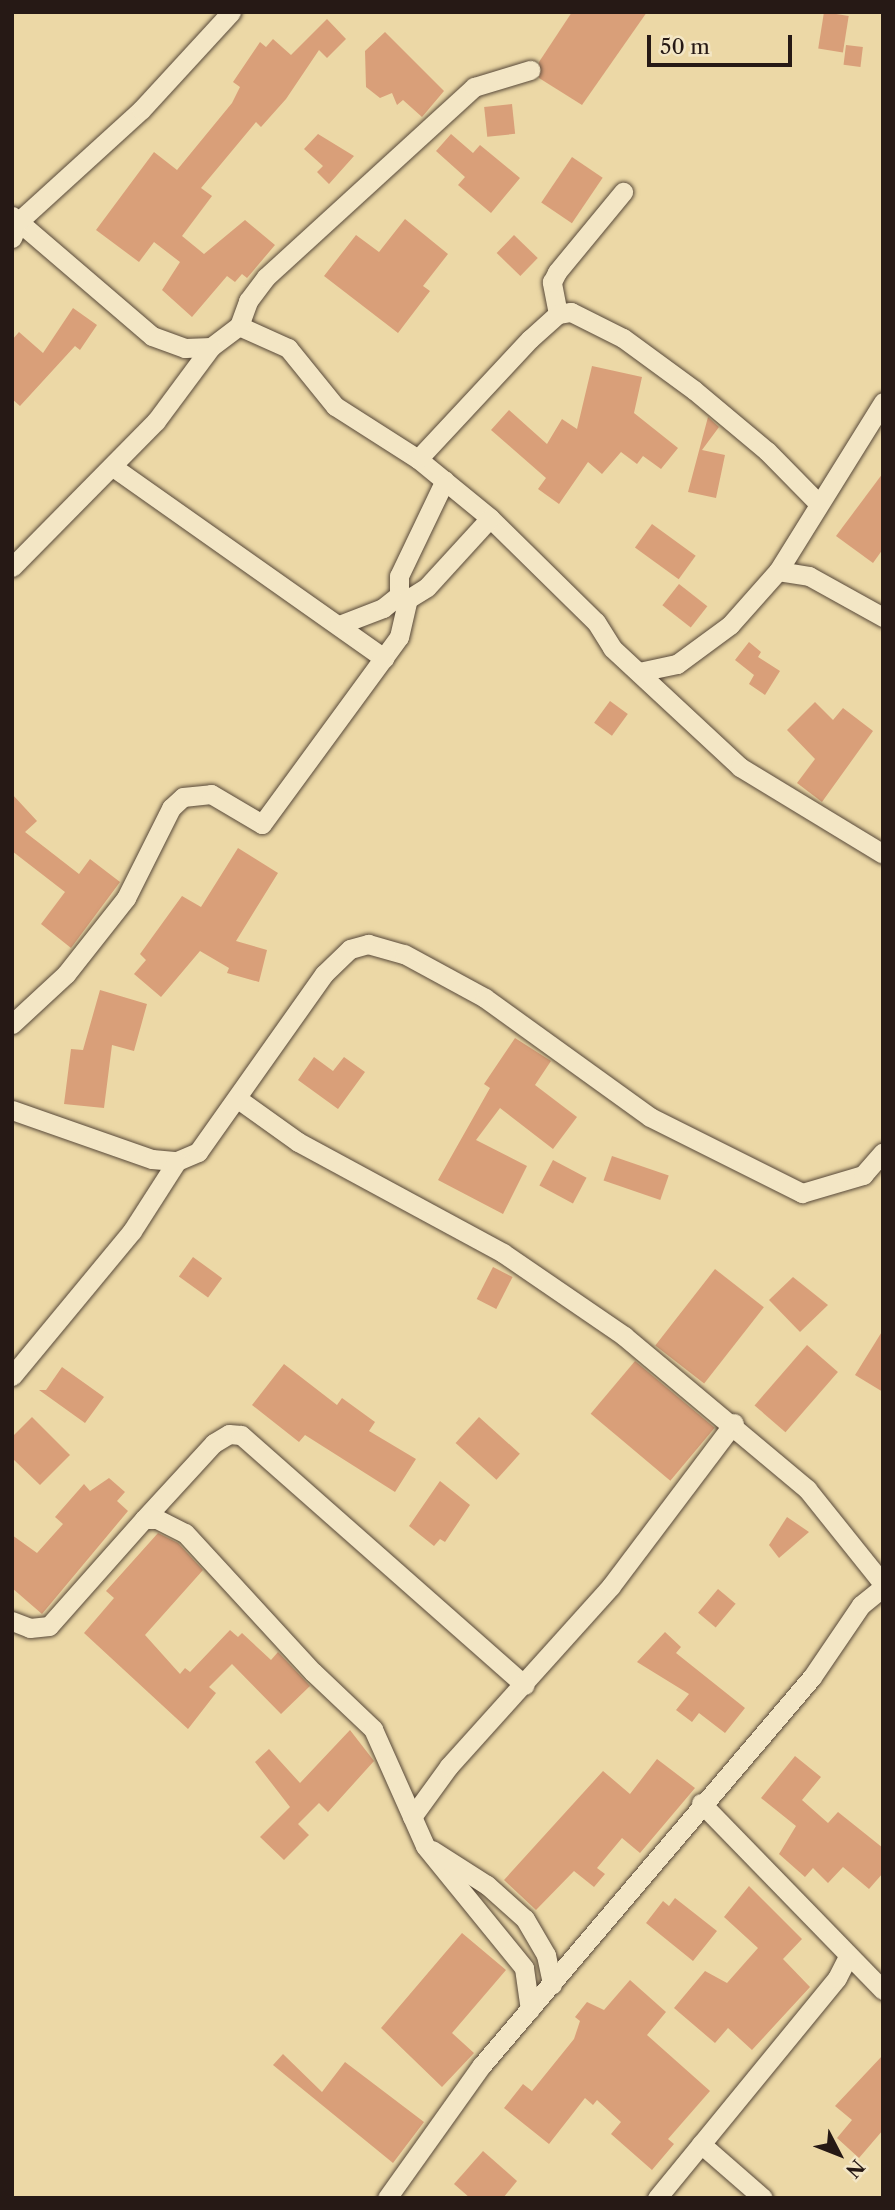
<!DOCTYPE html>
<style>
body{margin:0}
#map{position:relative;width:895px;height:2210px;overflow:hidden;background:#ecd8a6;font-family:"Libre Caslon Text",serif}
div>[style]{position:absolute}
.building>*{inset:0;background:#d99f79;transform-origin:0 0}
.roads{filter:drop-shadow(0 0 2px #584939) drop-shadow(0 0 2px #584939)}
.minor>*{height:19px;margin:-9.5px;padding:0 9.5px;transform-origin:9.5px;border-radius:9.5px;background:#f3e6c5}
span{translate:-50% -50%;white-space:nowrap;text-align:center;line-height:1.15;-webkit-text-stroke:7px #f3e6c5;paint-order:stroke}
.frame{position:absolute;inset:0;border:14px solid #261915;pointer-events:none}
.north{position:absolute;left:804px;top:2119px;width:70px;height:70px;-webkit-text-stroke:5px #f3e6c5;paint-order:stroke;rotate:132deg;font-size:19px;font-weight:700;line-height:28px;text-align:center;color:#261915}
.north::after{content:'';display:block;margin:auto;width:24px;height:32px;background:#261915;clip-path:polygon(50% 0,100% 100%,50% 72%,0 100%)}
.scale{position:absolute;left:647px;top:35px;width:145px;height:32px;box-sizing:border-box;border:4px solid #261915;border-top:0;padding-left:9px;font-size:21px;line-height:24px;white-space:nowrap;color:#261915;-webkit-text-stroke:5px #f3e6c5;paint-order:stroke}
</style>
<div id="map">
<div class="building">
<i style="clip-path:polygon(572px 12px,647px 12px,582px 105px,539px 78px,539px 62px)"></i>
<i style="left:824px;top:12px;width:25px;height:37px;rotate:9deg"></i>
<i style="clip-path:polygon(327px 19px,346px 39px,327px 58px,319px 50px,286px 99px,261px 127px,256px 122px,201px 188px,212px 196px,182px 236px,204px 254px,245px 220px,275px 245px,247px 278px,242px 274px,235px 282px,227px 276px,192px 317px,162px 290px,180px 262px,154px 242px,139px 262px,96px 230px,154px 152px,177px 170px,232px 103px,240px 87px,233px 82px,260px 42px,266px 47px,273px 39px,291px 55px)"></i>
<i style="clip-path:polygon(385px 32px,444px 91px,422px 117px,403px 100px,397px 105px,392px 93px,380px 98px,366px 87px,365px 51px)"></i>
<i style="left:846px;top:45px;width:17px;height:20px;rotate:7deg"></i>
<i style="left:512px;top:104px;width:30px;height:28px;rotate:84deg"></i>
<i style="clip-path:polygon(318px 134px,354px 156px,329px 184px,317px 172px,323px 166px,304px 149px)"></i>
<i style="clip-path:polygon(451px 134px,473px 153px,480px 145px,520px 178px,491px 213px,458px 185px,465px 177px,436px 151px)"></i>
<i style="left:572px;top:157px;width:37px;height:55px;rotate:34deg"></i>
<i style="clip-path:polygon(405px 219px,448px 254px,423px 286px,430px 291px,398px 333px,324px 276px,356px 235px,379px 252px)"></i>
<i style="left:514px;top:235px;width:33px;height:25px;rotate:44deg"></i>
<i style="clip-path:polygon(73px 308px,97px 325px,80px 350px,75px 346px,20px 406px,12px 399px,12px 340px,19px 332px,43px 353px)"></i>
<i style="clip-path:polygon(592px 366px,642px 377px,634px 413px,678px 448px,661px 469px,643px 456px,637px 464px,621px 452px,602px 474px,588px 462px,559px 504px,538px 489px,546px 478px,491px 430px,509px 410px,547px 444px,562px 419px,577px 429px)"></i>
<i style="clip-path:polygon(708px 417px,719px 427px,702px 450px,725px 455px,716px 498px,688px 492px)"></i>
<i style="clip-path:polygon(883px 473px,883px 549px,873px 563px,836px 536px)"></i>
<i style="left:652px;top:524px;width:54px;height:29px;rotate:36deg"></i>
<i style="left:679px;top:584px;width:36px;height:27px;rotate:38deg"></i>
<i style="clip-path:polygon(749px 642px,761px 652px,758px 657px,780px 671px,765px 695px,749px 684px,754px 675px,735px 660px)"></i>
<i style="left:610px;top:701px;width:22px;height:27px;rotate:36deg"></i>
<i style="clip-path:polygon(815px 702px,833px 720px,843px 708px,873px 731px,822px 802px,797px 783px,815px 759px,787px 730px)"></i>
<i style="clip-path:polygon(12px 794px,37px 821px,25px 832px,79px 874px,90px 859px,120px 882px,71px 948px,41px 924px,65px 892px,12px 851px)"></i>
<i style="clip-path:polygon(238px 848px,278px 873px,236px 941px,267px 950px,259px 982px,227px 973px,229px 968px,200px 951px,161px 997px,134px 974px,146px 960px,140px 954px,182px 896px,201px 907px)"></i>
<i style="clip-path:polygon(100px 990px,147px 1004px,134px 1051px,112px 1045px,104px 1108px,64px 1104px,71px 1049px,83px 1050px)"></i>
<i style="clip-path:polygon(515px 1038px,551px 1061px,535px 1085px,577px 1117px,553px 1149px,500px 1108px,476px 1140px,527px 1166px,503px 1214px,438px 1180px,490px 1088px,484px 1084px)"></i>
<i style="clip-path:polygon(314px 1057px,333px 1071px,344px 1057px,365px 1072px,338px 1109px,298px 1080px)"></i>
<i style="left:612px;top:1156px;width:60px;height:26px;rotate:19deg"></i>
<i style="left:553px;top:1160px;width:38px;height:29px;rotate:28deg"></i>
<i style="left:193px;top:1257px;width:36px;height:24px;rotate:36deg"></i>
<i style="left:493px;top:1267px;width:22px;height:36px;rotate:27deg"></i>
<i style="left:715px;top:1269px;width:62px;height:97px;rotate:38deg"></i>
<i style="clip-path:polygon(793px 1277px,828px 1305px,800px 1332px,769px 1300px)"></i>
<i style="clip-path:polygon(883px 1330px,883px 1392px,855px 1375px)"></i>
<i style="left:807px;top:1345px;width:41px;height:80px;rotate:41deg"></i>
<i style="left:635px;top:1361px;width:104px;height:69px;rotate:40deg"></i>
<i style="clip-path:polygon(284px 1364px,337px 1405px,342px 1398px,375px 1422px,369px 1431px,416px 1459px,395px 1492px,305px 1435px,299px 1442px,252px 1405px)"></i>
<i style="clip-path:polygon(62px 1367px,104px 1397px,85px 1423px,39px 1390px,46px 1390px)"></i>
<i style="clip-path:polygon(32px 1417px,70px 1455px,40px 1485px,12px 1458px,12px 1437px)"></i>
<i style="left:479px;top:1417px;width:55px;height:35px;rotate:42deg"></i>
<i style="clip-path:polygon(109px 1478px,125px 1492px,117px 1501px,128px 1511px,42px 1614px,12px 1588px,12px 1535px,37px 1553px,63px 1524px,55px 1517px,84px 1484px,90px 1491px)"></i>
<i style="clip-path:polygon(440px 1481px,470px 1505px,445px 1542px,440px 1539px,434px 1546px,409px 1526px)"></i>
<i style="clip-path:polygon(787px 1517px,809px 1532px,779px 1558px,769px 1545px)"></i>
<i style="clip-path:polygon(158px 1533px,178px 1543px,203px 1570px,145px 1635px,180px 1674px,185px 1668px,190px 1672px,230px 1630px,238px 1637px,242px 1633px,271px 1660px,278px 1652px,310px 1686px,281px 1714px,232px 1664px,209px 1687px,216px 1693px,188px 1729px,84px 1633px,114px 1598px,106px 1591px)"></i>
<i style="left:718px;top:1589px;width:23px;height:31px;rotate:40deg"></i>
<i style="clip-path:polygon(665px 1632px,681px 1647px,676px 1653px,745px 1708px,725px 1733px,699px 1713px,692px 1722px,676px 1710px,689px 1694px,637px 1662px)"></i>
<i style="clip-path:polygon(350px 1730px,374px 1761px,328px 1812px,319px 1803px,298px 1824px,309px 1835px,284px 1860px,260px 1837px,290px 1807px,255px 1762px,269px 1749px,300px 1783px)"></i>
<i style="clip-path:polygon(795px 1756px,821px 1777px,802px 1800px,828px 1823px,838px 1812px,883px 1848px,883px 1873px,869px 1889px,843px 1867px,828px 1883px,813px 1868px,805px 1877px,779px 1854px,796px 1826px,761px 1798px)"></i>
<i style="clip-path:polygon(657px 1759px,695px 1788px,640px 1853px,622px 1838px,597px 1868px,605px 1874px,594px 1887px,574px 1871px,536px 1910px,504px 1880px,603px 1771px,630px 1794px)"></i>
<i style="clip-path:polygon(749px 1886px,802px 1939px,783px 1959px,810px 1987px,752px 2050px,728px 2028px,715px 2043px,674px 2008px,705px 1971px,727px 1983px,758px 1948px,724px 1917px)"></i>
<i style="clip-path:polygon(675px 1898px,717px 1931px,693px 1961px,646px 1923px,663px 1901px,669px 1906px)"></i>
<i style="clip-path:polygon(462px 1933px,506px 1970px,452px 2033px,474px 2053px,442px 2087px,381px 2028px)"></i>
<i style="clip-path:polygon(630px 1980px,666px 2012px,647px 2035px,710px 2091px,668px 2139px,674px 2144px,652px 2170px,611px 2134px,621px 2122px,597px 2100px,593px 2105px,585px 2098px,549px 2144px,504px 2108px,523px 2084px,532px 2091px,574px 2039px,580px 2021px,575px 2017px,587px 2002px,604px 2010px)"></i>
<i style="clip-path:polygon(283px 2054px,322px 2092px,345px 2062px,424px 2122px,393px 2163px,273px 2065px)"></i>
<i style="clip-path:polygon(883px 2055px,883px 2130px,859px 2158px,837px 2138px,852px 2120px,835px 2106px)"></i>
<i style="clip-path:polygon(483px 2151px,517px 2181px,503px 2198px,470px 2198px,454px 2184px)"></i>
</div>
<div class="roads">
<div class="minor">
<i style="left:12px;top:216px;width:184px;rotate:40.6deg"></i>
<i style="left:152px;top:336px;width:35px;rotate:20deg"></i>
<i style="left:185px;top:348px;width:26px;rotate:-2deg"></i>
<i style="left:211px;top:347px;width:35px;rotate:-37deg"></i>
<i style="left:239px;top:326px;width:54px;rotate:24.2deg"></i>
<i style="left:288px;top:348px;width:75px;rotate:51deg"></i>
<i style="left:335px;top:406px;width:98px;rotate:32.6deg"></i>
<i style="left:418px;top:459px;width:93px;rotate:39.3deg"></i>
<i style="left:490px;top:518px;width:148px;rotate:44.5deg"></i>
<i style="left:596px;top:622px;width:31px;rotate:58deg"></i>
<i style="left:612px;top:648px;width:175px;rotate:42.9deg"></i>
<i style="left:740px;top:767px;width:167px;rotate:31.3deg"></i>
<i style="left:12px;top:238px;width:18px;rotate:-68deg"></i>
<i style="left:19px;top:221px;width:165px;rotate:-42.3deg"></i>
<i style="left:141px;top:110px;width:133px;rotate:-47.4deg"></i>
<i style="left:558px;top:314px;width:33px;rotate:-101deg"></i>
<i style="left:552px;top:282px;width:11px;rotate:-63deg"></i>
<i style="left:557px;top:272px;width:104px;rotate:-50.5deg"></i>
<i style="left:239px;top:326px;width:27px;rotate:-70deg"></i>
<i style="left:248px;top:301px;width:30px;rotate:-53deg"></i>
<i style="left:266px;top:277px;width:282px;rotate:-42.4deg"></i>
<i style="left:474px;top:87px;width:59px;rotate:-16.9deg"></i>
<i style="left:418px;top:459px;width:164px;rotate:-47deg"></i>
<i style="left:530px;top:339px;width:38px;rotate:-42deg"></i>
<i style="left:558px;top:314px;width:13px;rotate:-9deg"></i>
<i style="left:571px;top:312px;width:58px;rotate:26.6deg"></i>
<i style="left:623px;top:338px;width:88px;rotate:36.2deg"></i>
<i style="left:694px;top:390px;width:95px;rotate:39.9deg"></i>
<i style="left:767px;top:451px;width:74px;rotate:45.5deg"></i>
<i style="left:113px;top:467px;width:332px;rotate:35.2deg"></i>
<i style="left:12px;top:567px;width:205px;rotate:-45.4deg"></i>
<i style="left:156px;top:421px;width:92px;rotate:-53.4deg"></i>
<i style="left:778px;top:571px;width:31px;rotate:9deg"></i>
<i style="left:809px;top:576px;width:85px;rotate:29deg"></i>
<i style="left:408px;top:599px;width:10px;rotate:-156deg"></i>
<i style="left:399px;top:595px;width:19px;rotate:-90deg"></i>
<i style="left:399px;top:576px;width:106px;rotate:-64.4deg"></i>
<i style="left:339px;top:625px;width:47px;rotate:-21.1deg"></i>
<i style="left:383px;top:608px;width:21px;rotate:-39deg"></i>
<i style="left:639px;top:672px;width:39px;rotate:-12deg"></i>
<i style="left:677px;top:664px;width:66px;rotate:-36.3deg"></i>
<i style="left:730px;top:625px;width:72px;rotate:-48.4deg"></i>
<i style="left:778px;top:571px;width:199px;rotate:-58.1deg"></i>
<i style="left:12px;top:1024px;width:74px;rotate:-42.8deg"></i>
<i style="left:66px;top:974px;width:97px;rotate:-51.7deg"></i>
<i style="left:126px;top:898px;width:101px;rotate:-63.4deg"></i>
<i style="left:171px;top:808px;width:16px;rotate:-43deg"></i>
<i style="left:183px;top:797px;width:28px;rotate:-6deg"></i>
<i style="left:211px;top:794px;width:59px;rotate:30.5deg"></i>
<i style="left:262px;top:824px;width:232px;rotate:-53.8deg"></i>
<i style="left:399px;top:637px;width:39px;rotate:-77deg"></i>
<i style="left:408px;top:599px;width:22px;rotate:-32deg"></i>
<i style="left:427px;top:587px;width:93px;rotate:-47.6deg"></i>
<i style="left:238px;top:1099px;width:74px;rotate:35.6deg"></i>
<i style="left:298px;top:1142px;width:233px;rotate:28.4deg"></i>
<i style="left:503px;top:1253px;width:147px;rotate:34.4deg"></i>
<i style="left:624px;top:1336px;width:239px;rotate:39.9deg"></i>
<i style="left:807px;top:1489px;width:122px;rotate:51.3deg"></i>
<i style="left:12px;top:1110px;width:148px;rotate:19.3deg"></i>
<i style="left:152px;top:1159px;width:25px;rotate:5deg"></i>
<i style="left:177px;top:1161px;width:23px;rotate:-23deg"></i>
<i style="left:198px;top:1152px;width:218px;rotate:-54.7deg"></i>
<i style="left:324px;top:974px;width:36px;rotate:-44deg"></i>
<i style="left:350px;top:949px;width:19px;rotate:-16deg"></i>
<i style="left:368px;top:944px;width:37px;rotate:16deg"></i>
<i style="left:404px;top:954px;width:92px;rotate:28.5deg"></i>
<i style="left:485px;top:998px;width:203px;rotate:35.8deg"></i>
<i style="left:650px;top:1117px;width:170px;rotate:26.6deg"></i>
<i style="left:802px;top:1193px;width:64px;rotate:-16.4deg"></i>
<i style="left:863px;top:1175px;width:30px;rotate:-49deg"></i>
<i style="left:12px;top:1376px;width:188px;rotate:-50.4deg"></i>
<i style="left:132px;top:1231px;width:83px;rotate:-57.3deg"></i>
<i style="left:144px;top:1519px;width:103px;rotate:-47.4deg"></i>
<i style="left:214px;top:1443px;width:17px;rotate:-31deg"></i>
<i style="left:229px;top:1434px;width:12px;rotate:5deg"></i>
<i style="left:241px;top:1435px;width:378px;rotate:41.4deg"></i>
<i style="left:12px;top:1621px;width:19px;rotate:21deg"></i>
<i style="left:30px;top:1628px;width:19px;rotate:-6deg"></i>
<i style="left:49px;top:1626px;width:143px;rotate:-48.4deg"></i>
<i style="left:144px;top:1519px;width:13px"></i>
<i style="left:157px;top:1519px;width:31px;rotate:27deg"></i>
<i style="left:185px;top:1533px;width:189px;rotate:47.4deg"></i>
<i style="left:313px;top:1672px;width:83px;rotate:43.5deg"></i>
<i style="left:373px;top:1729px;width:128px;rotate:66deg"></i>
<i style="left:425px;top:1846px;width:157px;rotate:50.9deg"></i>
<i style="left:524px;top:1968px;width:42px;rotate:81.9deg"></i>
<i style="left:701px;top:1803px;width:261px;rotate:45.8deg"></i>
<i style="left:412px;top:1817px;width:63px;rotate:-54deg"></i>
<i style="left:449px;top:1766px;width:242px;rotate:-48deg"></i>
<i style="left:611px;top:1586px;width:204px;rotate:-53deg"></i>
<i style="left:432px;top:1850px;width:65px;rotate:32.5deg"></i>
<i style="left:487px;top:1885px;width:51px;rotate:41.8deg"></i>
<i style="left:525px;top:1919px;width:42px;rotate:59.7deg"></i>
<i style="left:546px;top:1955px;width:30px;rotate:78deg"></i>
<i style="left:701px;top:2144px;width:82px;rotate:41.1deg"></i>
<i style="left:387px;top:2198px;width:163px;rotate:-54.5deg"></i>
<i style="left:482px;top:2065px;width:509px;rotate:-49.62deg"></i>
<i style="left:812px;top:1677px;width:87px;rotate:-55.8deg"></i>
<i style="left:861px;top:1605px;width:28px;rotate:-39deg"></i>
<i style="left:657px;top:2198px;width:284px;rotate:-50.7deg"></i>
<i style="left:837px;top:1978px;width:25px;rotate:-63deg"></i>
</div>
</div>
<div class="frame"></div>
<div class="north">N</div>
<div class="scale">50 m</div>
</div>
